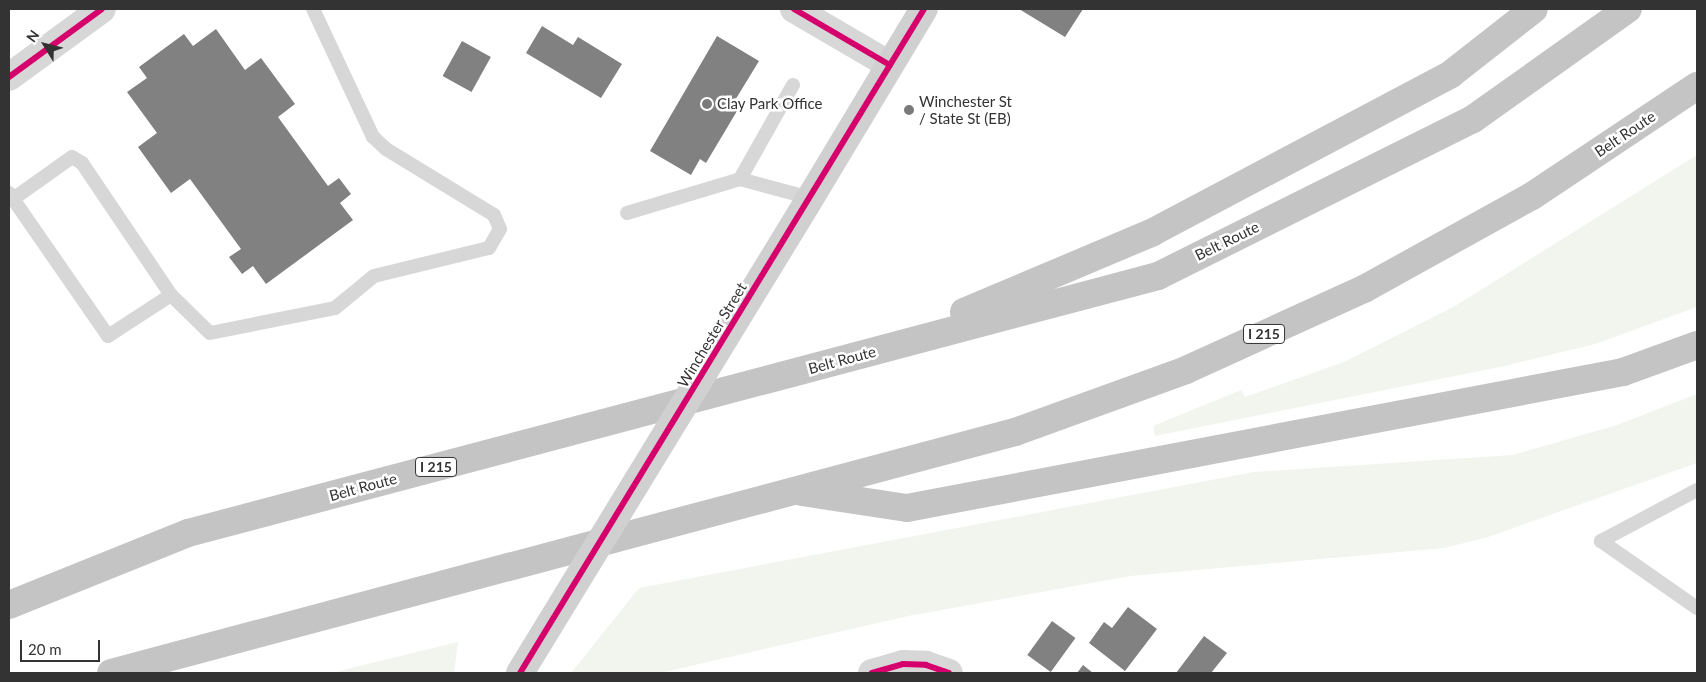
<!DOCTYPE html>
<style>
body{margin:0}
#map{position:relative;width:1706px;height:682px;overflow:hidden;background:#fff;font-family:Lato,sans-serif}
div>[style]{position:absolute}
.green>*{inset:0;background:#f1f5ed}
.building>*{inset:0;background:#818181;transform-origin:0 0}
.service>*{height:14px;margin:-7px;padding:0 7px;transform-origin:7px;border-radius:7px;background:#d7d7d7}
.minor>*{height:28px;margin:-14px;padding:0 14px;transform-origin:14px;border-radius:14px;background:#d7d7d7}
.secondary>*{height:28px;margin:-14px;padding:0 14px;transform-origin:14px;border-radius:14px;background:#d0d0d0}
.motorway>*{height:28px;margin:-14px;padding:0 14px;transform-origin:14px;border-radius:14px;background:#c4c4c4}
.secondary-bridge>*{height:28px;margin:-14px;padding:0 14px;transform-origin:14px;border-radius:14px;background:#d0d0d0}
.cycleway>*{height:6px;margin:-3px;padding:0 3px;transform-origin:3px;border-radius:3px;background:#d6006c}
.dots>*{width:14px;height:14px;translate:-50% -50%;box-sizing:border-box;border:2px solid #fff;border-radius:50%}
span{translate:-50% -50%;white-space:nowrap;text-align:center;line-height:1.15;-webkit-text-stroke:5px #fff;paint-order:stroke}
.shield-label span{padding:1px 4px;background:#fff;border:1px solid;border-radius:4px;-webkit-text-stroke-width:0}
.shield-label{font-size:14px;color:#333;font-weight:700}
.poi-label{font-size:15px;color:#333}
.left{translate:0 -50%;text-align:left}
.street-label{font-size:15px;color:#333}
.frame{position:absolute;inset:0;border:10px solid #333;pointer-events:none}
.north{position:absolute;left:20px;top:20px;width:50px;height:50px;-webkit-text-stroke:4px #fff;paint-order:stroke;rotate:306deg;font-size:14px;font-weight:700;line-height:20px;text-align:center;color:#333}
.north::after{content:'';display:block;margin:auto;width:18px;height:22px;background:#333;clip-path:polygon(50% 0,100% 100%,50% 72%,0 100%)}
.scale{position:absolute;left:20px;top:640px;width:80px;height:22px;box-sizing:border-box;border:2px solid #333;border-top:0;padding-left:6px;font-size:15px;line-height:18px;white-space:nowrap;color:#333;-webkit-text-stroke:4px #fff;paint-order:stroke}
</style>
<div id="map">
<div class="green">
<i style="clip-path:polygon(1697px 155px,1697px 306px,1694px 308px,1595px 344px,1505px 366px,1155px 436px,1153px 426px,1241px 390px,1245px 397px,1344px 362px,1455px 306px)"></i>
<i style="clip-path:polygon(1697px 394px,1697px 463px,1485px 538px,1444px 548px,1130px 576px,908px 616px,660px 673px,571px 673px,639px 588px,1254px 472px,1513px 455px,1617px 425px)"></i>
<i style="clip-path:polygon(458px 642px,454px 673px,333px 673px,355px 667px)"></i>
</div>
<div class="building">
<i style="clip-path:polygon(1019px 9px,1083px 9px,1065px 37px)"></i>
<i style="clip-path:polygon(542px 26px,573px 45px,578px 37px,622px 64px,601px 98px,526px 53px)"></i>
<i style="clip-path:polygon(216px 29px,245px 70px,261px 58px,295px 104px,278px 117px,328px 186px,339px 178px,351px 194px,340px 203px,353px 220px,266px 284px,253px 266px,242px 274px,229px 257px,241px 249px,190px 179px,171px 193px,138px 147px,157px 133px,127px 92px,147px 78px,139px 67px,184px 34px,193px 46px)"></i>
<i style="clip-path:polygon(717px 36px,759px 61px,734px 102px,740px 106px,706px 163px,700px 159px,691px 175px,650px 151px)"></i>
<i style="left:462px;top:41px;width:33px;height:40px;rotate:29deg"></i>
<i style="clip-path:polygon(1128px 607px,1157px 629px,1125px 671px,1089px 643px,1104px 622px,1112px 628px)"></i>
<i style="left:1052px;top:621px;width:29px;height:42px;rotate:36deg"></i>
<i style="clip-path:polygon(1204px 636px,1227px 653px,1211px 673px,1176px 673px)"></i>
<i style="clip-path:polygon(1083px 665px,1093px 673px,1077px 673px)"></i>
</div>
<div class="service">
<i style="left:740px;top:179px;width:108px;rotate:-60.6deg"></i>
<i style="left:9px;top:193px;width:174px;rotate:55.3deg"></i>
<i style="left:108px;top:336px;width:75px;rotate:-33.1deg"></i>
<i style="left:171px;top:295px;width:54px;rotate:44.3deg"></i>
<i style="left:210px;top:333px;width:127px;rotate:-11.3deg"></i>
<i style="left:335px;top:308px;width:50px;rotate:-39.4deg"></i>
<i style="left:374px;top:276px;width:118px;rotate:-13.7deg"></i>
<i style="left:489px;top:248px;width:22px;rotate:-60deg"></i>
<i style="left:500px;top:229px;width:15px;rotate:-113deg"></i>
<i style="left:494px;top:215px;width:127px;rotate:-148.6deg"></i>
<i style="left:386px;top:149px;width:18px;rotate:-137deg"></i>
<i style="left:373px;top:137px;width:141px;rotate:-115.1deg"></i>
<i style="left:13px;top:199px;width:72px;rotate:-35.4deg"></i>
<i style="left:72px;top:157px;width:12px;rotate:31deg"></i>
<i style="left:82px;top:163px;width:159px;rotate:56deg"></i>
<i style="left:627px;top:213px;width:118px;rotate:-16.7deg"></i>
<i style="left:740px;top:179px;width:73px;rotate:15deg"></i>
<i style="left:1697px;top:490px;width:109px;rotate:152deg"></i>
<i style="left:1601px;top:541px;width:117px;rotate:34.9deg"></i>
</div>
<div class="minor">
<i style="left:794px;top:9px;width:111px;rotate:30.3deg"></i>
<i style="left:9px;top:77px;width:115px;rotate:-36.2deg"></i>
<i style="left:872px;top:673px;width:32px;rotate:-16deg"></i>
<i style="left:903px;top:664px;width:23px;rotate:2deg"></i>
<i style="left:926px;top:665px;width:24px;rotate:19deg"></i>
</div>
<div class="secondary">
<i style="left:806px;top:205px;width:229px;rotate:-59deg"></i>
</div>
<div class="motorway">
<i style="left:964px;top:312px;width:205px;rotate:-22.9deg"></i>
<i style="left:1153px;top:232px;width:337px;rotate:-27.9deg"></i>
<i style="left:1451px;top:74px;width:105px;rotate:-38.1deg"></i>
<i style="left:802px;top:492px;width:106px;rotate:8.7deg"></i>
<i style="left:907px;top:508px;width:729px;rotate:-10.75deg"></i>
<i style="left:1623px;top:372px;width:79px;rotate:-20deg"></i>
<i style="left:9px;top:605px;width:193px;rotate:-21.9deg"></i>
<i style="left:188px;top:533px;width:1003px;rotate:-14.84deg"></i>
<i style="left:1158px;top:276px;width:352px;rotate:-26.5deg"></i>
<i style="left:1473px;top:119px;width:190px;rotate:-35.4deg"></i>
<i style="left:111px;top:673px;width:936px;rotate:-14.93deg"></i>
<i style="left:1015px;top:432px;width:182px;rotate:-19.9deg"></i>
<i style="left:1186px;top:370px;width:196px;rotate:-24.5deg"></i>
<i style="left:1364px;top:289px;width:192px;rotate:-29deg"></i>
<i style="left:1532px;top:196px;width:198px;rotate:-33.7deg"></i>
</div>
<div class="secondary-bridge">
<i style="left:520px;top:673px;width:548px;rotate:-58.57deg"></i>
</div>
<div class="cycleway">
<i style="left:794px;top:9px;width:111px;rotate:30.3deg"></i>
<i style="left:9px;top:77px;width:115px;rotate:-36.2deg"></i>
<i style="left:520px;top:673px;width:777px;rotate:-58.68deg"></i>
<i style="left:872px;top:673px;width:32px;rotate:-16deg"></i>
<i style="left:903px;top:664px;width:23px;rotate:2deg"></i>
<i style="left:926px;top:665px;width:24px;rotate:19deg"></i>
</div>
<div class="dots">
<i style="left:707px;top:104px;background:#7a7a7a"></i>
<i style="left:909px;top:110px;background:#7a7a7a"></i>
</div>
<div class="shield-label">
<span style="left:1264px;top:334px">I 215</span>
<span style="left:436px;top:467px">I 215</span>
</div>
<div class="poi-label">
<span class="left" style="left:919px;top:110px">Winchester St<br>/ State St (EB)</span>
<span class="left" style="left:717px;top:104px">Clay Park Office</span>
</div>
<div class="street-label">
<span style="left:1625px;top:134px;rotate:-34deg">Belt Route</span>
<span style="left:1227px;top:241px;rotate:-26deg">Belt Route</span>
<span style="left:712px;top:335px;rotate:-59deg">Winchester Street</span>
<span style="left:842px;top:360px;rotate:-15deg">Belt Route</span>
<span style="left:363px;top:487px;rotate:-15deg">Belt Route</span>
</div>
<div class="frame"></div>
<div class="north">N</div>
<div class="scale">20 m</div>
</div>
